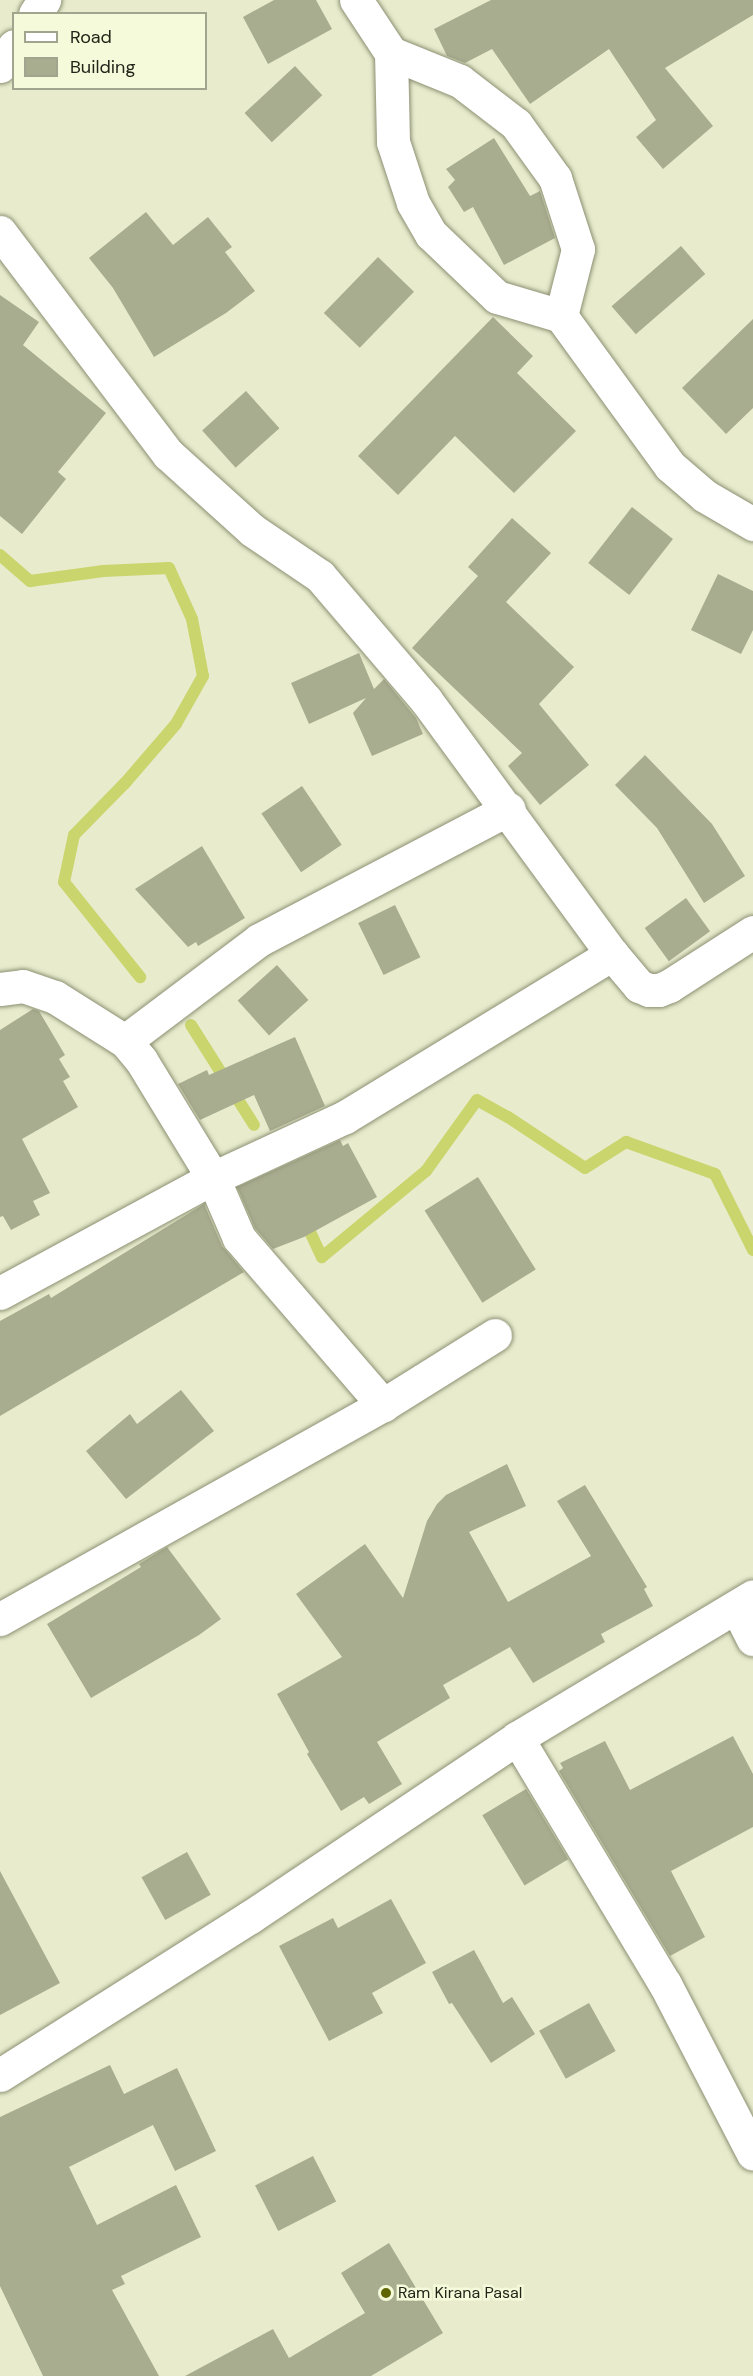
<!DOCTYPE html>
<style>
body{margin:0}
#map{position:relative;width:753px;height:2376px;overflow:hidden;background:#e8eccd;font-family:"DM Sans",sans-serif}
div>[style]{position:absolute}
.stream>*{height:12px;margin:-6px;padding:0 6px;transform-origin:6px;border-radius:6px;background:#cad56d}
.building>*{inset:0;background:#a9ad90;transform-origin:0 0}
.roads{filter:drop-shadow(0 0 2px #8c9073) drop-shadow(0 0 2px #8c9073)}
.minor>*{height:33px;margin:-16.5px;padding:0 16.5px;transform-origin:16.5px;border-radius:16.5px;background:#fff}
.dots>*{width:16px;height:16px;translate:-50% -50%;box-sizing:border-box;border:3px solid #f5fada;border-radius:50%}
span{translate:-50% -50%;white-space:nowrap;text-align:center;line-height:1.15;-webkit-text-stroke:5px #f5fada;paint-order:stroke}
.poi-label{font-size:16px;color:#232519}
.left{translate:0 -50%;text-align:left}
.legend{position:absolute;left:12px;top:12px;width:195px;height:78px;box-sizing:border-box;background:#f5fada;border:2px solid #a1a58d;margin:0;padding:8px 10px;list-style:none;font-size:18px;color:#232519}
.legend li{display:flex;align-items:center;gap:12px;height:30px}
.legend b{width:30px;border:2px solid #a1a58d}
</style>
<div id="map">
<div class="stream">
<i style="left:0;top:555px;width:40px;rotate:41deg"></i>
<i style="left:30px;top:581px;width:74px;rotate:-7.8deg"></i>
<i style="left:103px;top:571px;width:66px;rotate:-2.6deg"></i>
<i style="left:169px;top:568px;width:56px;rotate:65.7deg"></i>
<i style="left:192px;top:619px;width:58px;rotate:79.1deg"></i>
<i style="left:203px;top:676px;width:55px;rotate:119.4deg"></i>
<i style="left:176px;top:724px;width:78px;rotate:130.8deg"></i>
<i style="left:125px;top:783px;width:73px;rotate:134.4deg"></i>
<i style="left:74px;top:835px;width:48px;rotate:102deg"></i>
<i style="left:64px;top:882px;width:122px;rotate:51.3deg"></i>
<i style="left:191px;top:1025px;width:118px;rotate:57.8deg"></i>
<i style="left:305px;top:1221px;width:40px;rotate:65deg"></i>
<i style="left:322px;top:1257px;width:135px;rotate:-39.6deg"></i>
<i style="left:426px;top:1171px;width:87px;rotate:-54.3deg"></i>
<i style="left:477px;top:1100px;width:35px;rotate:29deg"></i>
<i style="left:508px;top:1117px;width:92px;rotate:33.5deg"></i>
<i style="left:585px;top:1168px;width:49px;rotate:-32.4deg"></i>
<i style="left:626px;top:1142px;width:95px;rotate:19.8deg"></i>
<i style="left:715px;top:1174px;width:85px;rotate:63.4deg"></i>
</div>
<div class="building">
<i style="clip-path:polygon(274px 0,316px 0,332px 29px,268px 64px,243px 17px)"></i>
<i style="clip-path:polygon(491px 0,753px 0,753px 15px,665px 68px,713px 126px,663px 169px,636px 137px,656px 120px,609px 49px,530px 104px,492px 49px,465px 63px,447px 56px,434px 29px)"></i>
<i style="left:295px;top:66px;width:40px;height:69px;rotate:47deg"></i>
<i style="clip-path:polygon(494px 138px,530px 196px,540px 191px,555px 238px,504px 265px,473px 207px,464px 212px,448px 187px,455px 180px,446px 169px)"></i>
<i style="clip-path:polygon(146px 212px,173px 245px,208px 217px,232px 247px,225px 252px,255px 291px,226px 313px,154px 357px,113px 288px,89px 258px)"></i>
<i style="left:681px;top:246px;width:37px;height:92px;rotate:49deg"></i>
<i style="left:378px;top:257px;width:50px;height:78px;rotate:44deg"></i>
<i style="clip-path:polygon(0 295px,39px 322px,23px 345px,106px 413px,58px 472px,66px 479px,22px 534px,0 516px)"></i>
<i style="clip-path:polygon(493px 317px,533px 356px,517px 373px,576px 431px,514px 493px,455px 436px,398px 495px,358px 456px)"></i>
<i style="clip-path:polygon(753px 319px,753px 408px,726px 434px,682px 388px)"></i>
<i style="left:246px;top:391px;width:50px;height:59px;rotate:48deg"></i>
<i style="left:632px;top:507px;width:52px;height:71px;rotate:38deg"></i>
<i style="clip-path:polygon(512px 518px,551px 553px,506px 602px,574px 667px,539px 704px,589px 765px,540px 805px,508px 766px,522px 753px,412px 648px,478px 576px,468px 567px)"></i>
<i style="clip-path:polygon(718px 574px,753px 591px,753px 630px,741px 654px,691px 630px)"></i>
<i style="clip-path:polygon(359px 653px,374px 689px,384px 679px,416px 718px,423px 734px,372px 756px,353px 713px,366px 698px,309px 724px,291px 683px)"></i>
<i style="clip-path:polygon(645px 755px,712px 824px,745px 876px,704px 903px,657px 828px,615px 785px)"></i>
<i style="left:302px;top:786px;width:71px;height:49px;rotate:56deg"></i>
<i style="clip-path:polygon(202px 846px,245px 918px,198px 946px,196px 942px,188px 947px,135px 889px)"></i>
<i style="left:686px;top:898px;width:41px;height:51px;rotate:54deg"></i>
<i style="left:395px;top:905px;width:58px;height:41px;rotate:64deg"></i>
<i style="left:277px;top:965px;width:47px;height:53px;rotate:48deg"></i>
<i style="clip-path:polygon(33px 1009px,39px 1011px,65px 1055px,59px 1059px,70px 1077px,63px 1081px,78px 1107px,22px 1139px,50px 1193px,33px 1201px,40px 1215px,11px 1230px,3px 1216px,0 1217px,0 1030px)"></i>
<i style="clip-path:polygon(295px 1037px,325px 1106px,270px 1131px,254px 1095px,200px 1120px,178px 1084px,207px 1070px,209px 1075px)"></i>
<i style="clip-path:polygon(340px 1140px,343px 1146px,348px 1143px,377px 1197px,304px 1237px,273px 1249px,255px 1228px,237px 1187px)"></i>
<i style="left:478px;top:1177px;width:109px;height:63px;rotate:58deg"></i>
<i style="clip-path:polygon(204px 1204px,222px 1246px,244px 1272px,0 1416px,0 1321px,49px 1294px,51px 1298px)"></i>
<i style="clip-path:polygon(181px 1390px,214px 1431px,126px 1499px,86px 1451px,130px 1414px,137px 1424px)"></i>
<i style="clip-path:polygon(507px 1464px,526px 1506px,469px 1532px,508px 1602px,591px 1556px,557px 1501px,585px 1485px,647px 1587px,644px 1589px,653px 1606px,601px 1634px,605px 1642px,533px 1683px,510px 1647px,443px 1685px,450px 1698px,377px 1742px,402px 1784px,369px 1804px,364px 1797px,341px 1811px,307px 1754px,309px 1752px,277px 1694px,342px 1657px,296px 1594px,365px 1544px,403px 1598px,427px 1521px,437px 1504px,446px 1495px)"></i>
<i style="clip-path:polygon(167px 1547px,221px 1619px,199px 1635px,91px 1698px,47px 1624px,141px 1567px,139px 1564px)"></i>
<i style="clip-path:polygon(733px 1736px,753px 1774px,753px 1827px,671px 1871px,705px 1937px,670px 1956px,559px 1771px,563px 1768px,560px 1763px,605px 1741px,630px 1790px)"></i>
<i style="left:526px;top:1789px;width:82px;height:51px;rotate:59deg"></i>
<i style="left:187px;top:1852px;width:49px;height:52px;rotate:61deg"></i>
<i style="clip-path:polygon(0 1871px,60px 1983px,0 2015px)"></i>
<i style="clip-path:polygon(391px 1899px,426px 1963px,372px 1993px,383px 2013px,329px 2041px,279px 1946px,333px 1918px,338px 1928px)"></i>
<i style="clip-path:polygon(474px 1950px,503px 2003px,512px 1997px,535px 2034px,491px 2063px,452px 2003px,449px 2004px,432px 1972px)"></i>
<i style="left:589px;top:2003px;width:55px;height:57px;rotate:61deg"></i>
<i style="clip-path:polygon(110px 2065px,124px 2094px,177px 2068px,216px 2151px,175px 2171px,153px 2125px,69px 2167px,97px 2225px,176px 2185px,201px 2237px,121px 2276px,125px 2284px,112px 2290px,159px 2376px,43px 2376px,0 2286px,0 2117px)"></i>
<i style="left:313px;top:2156px;width:51px;height:65px;rotate:63deg"></i>
<i style="clip-path:polygon(389px 2243px,443px 2333px,371px 2376px,185px 2376px,273px 2329px,289px 2358px,365px 2313px,341px 2273px)"></i>
</div>
<div class="roads">
<div class="minor">
<i style="left:356px;top:0;width:64px;rotate:56.6deg"></i>
<i style="left:391px;top:53px;width:89px;rotate:88.7deg"></i>
<i style="left:393px;top:142px;width:64px;rotate:71.8deg"></i>
<i style="left:413px;top:203px;width:36px;rotate:60deg"></i>
<i style="left:431px;top:234px;width:91px;rotate:43.7deg"></i>
<i style="left:497px;top:297px;width:67px;rotate:16.5deg"></i>
<i style="left:561px;top:316px;width:185px;rotate:54deg"></i>
<i style="left:670px;top:466px;width:46px;rotate:40.6deg"></i>
<i style="left:705px;top:496px;width:56px;rotate:30.3deg"></i>
<i style="left:35px;top:14px;width:17px;rotate:-57deg"></i>
<i style="left:391px;top:53px;width:74px;rotate:22.1deg"></i>
<i style="left:460px;top:81px;width:71px;rotate:37.5deg"></i>
<i style="left:516px;top:124px;width:67px;rotate:54.2deg"></i>
<i style="left:555px;top:178px;width:75px;rotate:72.1deg"></i>
<i style="left:578px;top:249px;width:69px;rotate:104.2deg"></i>
<i style="left:0;top:66px;width:24px;rotate:-55deg"></i>
<i style="left:0;top:232px;width:278px;rotate:52.9deg"></i>
<i style="left:168px;top:454px;width:113px;rotate:42.1deg"></i>
<i style="left:252px;top:530px;width:82px;rotate:34.1deg"></i>
<i style="left:320px;top:576px;width:163px;rotate:49.5deg"></i>
<i style="left:426px;top:700px;width:315px;rotate:53.8deg"></i>
<i style="left:612px;top:954px;width:42px;rotate:49.8deg"></i>
<i style="left:639px;top:986px;width:11px;rotate:22deg"></i>
<i style="left:649px;top:990px;width:10px"></i>
<i style="left:659px;top:990px;width:11px;rotate:-22deg"></i>
<i style="left:669px;top:986px;width:100px;rotate:-32.7deg"></i>
<i style="left:0;top:989px;width:23px;rotate:-7deg"></i>
<i style="left:23px;top:986px;width:34px;rotate:19deg"></i>
<i style="left:55px;top:997px;width:83px;rotate:32.2deg"></i>
<i style="left:125px;top:1041px;width:25px;rotate:50deg"></i>
<i style="left:141px;top:1060px;width:138px;rotate:58.6deg"></i>
<i style="left:213px;top:1178px;width:65px;rotate:66.6deg"></i>
<i style="left:239px;top:1238px;width:221px;rotate:49.2deg"></i>
<i style="left:383px;top:1405px;width:439px;rotate:150.8deg"></i>
<i style="left:125px;top:1041px;width:168px;rotate:-37deg"></i>
<i style="left:259px;top:940px;width:282px;rotate:-27.7deg"></i>
<i style="left:0;top:1293px;width:242px;rotate:-28.4deg"></i>
<i style="left:213px;top:1178px;width:145px;rotate:-24.8deg"></i>
<i style="left:345px;top:1117px;width:313px;rotate:-31.4deg"></i>
<i style="left:383px;top:1405px;width:132px;rotate:-32deg"></i>
<i style="left:737px;top:1608px;width:35px;rotate:63deg"></i>
<i style="left:517px;top:1738px;width:287px;rotate:59deg"></i>
<i style="left:665px;top:1984px;width:191px;rotate:62.6deg"></i>
<i style="left:0;top:2075px;width:296px;rotate:-32.3deg"></i>
<i style="left:250px;top:1917px;width:321px;rotate:-33.8deg"></i>
<i style="left:517px;top:1738px;width:275px;rotate:-31deg"></i>
</div>
</div>
<div class="dots">
<i style="left:386px;top:2293px;background:#5f6502"></i>
</div>
<div class="poi-label">
<span class="left" style="left:398px;top:2293px">Ram Kirana Pasal</span>
</div>
<ul class="legend">
<li><b style="height:8px;background:#fff"></b>Road</li>
<li><b style="height:16px;background:#a9ad90"></b>Building</li>
</ul>
</div>
